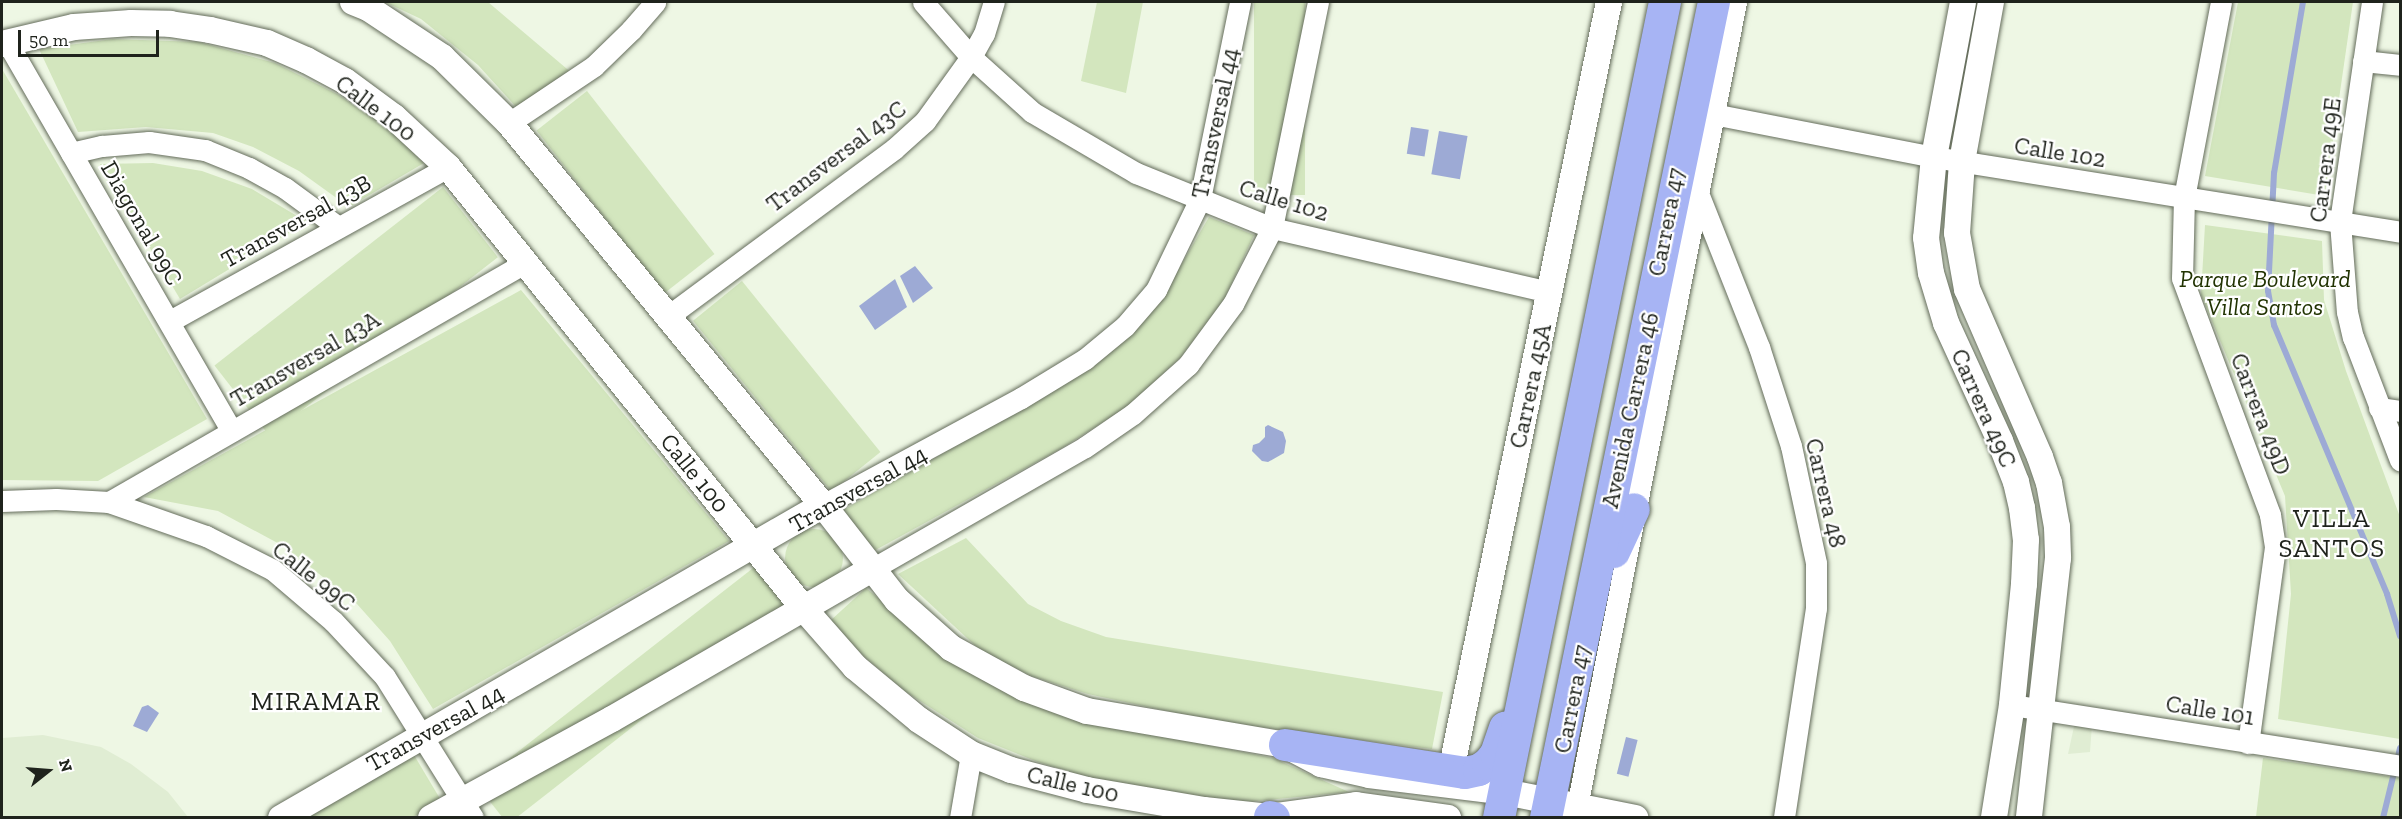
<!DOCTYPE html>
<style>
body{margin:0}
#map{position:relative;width:2402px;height:819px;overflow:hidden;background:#eef7e4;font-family:"Zilla Slab",serif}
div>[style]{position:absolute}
.built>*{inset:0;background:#e0edd3}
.green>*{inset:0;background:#d3e6be;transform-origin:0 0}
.round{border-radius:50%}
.water>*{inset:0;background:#9daad5;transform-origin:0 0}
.stream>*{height:6px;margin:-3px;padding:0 3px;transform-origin:3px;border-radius:3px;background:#9daad5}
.roads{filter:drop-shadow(0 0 2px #646c5b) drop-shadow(0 0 2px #646c5b)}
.minor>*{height:21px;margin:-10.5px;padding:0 10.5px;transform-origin:10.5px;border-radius:10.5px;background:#fff}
.tertiary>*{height:26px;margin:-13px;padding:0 13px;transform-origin:13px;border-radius:13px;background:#fff}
.primary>*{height:32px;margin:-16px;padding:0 16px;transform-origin:16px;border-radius:16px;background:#a7b4f4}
span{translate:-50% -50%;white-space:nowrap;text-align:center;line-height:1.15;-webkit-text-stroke:4.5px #fff;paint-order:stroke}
.street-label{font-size:24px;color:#1f231c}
.park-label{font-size:24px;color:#213302;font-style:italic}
.neighbourhood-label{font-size:26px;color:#1f231c;letter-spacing:1.5px}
.frame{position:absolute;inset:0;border:3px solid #1f231c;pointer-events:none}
.north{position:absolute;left:18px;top:741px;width:60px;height:60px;-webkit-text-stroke:4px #fff;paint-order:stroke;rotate:73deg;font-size:16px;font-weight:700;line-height:24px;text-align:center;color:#1f231c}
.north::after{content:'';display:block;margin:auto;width:21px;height:27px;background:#1f231c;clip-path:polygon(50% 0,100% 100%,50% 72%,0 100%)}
.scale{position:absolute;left:18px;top:30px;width:141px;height:27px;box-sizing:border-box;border:3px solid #1f231c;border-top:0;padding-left:8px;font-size:18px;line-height:21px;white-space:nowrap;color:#1f231c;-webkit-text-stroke:4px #fff;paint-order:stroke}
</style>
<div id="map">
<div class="built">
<i style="clip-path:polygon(2075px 722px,2092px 724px,2090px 752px,2068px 754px)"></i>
<i style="clip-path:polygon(43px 735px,101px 747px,131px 764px,168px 792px,188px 817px,2px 817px,2px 738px)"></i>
</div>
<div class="green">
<i style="clip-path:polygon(385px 2px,488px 2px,573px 74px,517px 108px,478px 65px,421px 19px)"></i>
<i style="clip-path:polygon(1097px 2px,1143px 2px,1126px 93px,1081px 81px)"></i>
<i style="left:1254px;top:2px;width:51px;height:193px"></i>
<i style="clip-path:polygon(2238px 2px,2353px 2px,2325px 196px,2205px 176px)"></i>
<i style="clip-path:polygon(113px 39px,199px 42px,275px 63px,337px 94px,388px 128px,424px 163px,349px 207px,299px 171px,253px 147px,213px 133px,146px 127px,78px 132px,39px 49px)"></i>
<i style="clip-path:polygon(2px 69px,207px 419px,98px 481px,2px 480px)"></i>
<i style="left:587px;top:91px;width:207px;height:64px;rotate:52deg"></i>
<i style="clip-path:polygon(153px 163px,202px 171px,252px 189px,307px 222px,180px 299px,100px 164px)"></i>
<i style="left:443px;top:187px;width:89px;height:290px;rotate:52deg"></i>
<i style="clip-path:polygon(1209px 217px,1254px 235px,1225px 298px,1181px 357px,1127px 407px,1062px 448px,870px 553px,838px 513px,1003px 419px,1163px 296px)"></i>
<i style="clip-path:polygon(2205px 225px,2322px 241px,2324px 300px,2346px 371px,2400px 517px,2400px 739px,2278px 719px,2291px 594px,2285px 496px,2201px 295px)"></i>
<i style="left:742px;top:281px;width:220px;height:63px;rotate:51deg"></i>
<i style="clip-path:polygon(521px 290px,729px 541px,433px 709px,390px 641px,357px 604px,285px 547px,218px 511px,144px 497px)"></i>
<i class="round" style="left:785px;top:529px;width:58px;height:58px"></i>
<i style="clip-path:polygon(966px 538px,1028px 604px,1061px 621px,1106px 637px,1443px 692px,1432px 749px,1218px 722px,1088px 694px,1031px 676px,981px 651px,898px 574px)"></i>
<i style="left:757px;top:565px;width:51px;height:356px;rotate:52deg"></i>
<i style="clip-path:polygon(866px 588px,946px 654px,1067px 717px,1273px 758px,1349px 792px,1246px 802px,1199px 797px,1096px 780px,1038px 762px,978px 738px,903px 690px,860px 653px,830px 621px)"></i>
<i style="clip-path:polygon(414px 755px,442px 802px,413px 817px,304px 818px)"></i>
<i style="clip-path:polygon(2263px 758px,2400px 778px,2400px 817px,2256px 817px)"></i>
</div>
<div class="water">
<i style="left:1411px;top:127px;width:18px;height:27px;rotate:9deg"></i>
<i style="left:1439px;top:131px;width:29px;height:44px;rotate:10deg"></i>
<i style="clip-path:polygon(915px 266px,933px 288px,913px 303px,900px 276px)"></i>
<i style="clip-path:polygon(895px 279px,907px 307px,875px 330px,859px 306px)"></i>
<i style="clip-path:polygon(1268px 425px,1283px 432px,1286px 441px,1284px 453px,1268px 462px,1262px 461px,1252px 451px,1253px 445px,1259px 443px,1265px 437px,1265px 427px)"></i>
<i style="clip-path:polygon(148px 705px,159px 713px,147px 732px,133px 726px,142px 707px)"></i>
<i style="left:1626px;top:737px;width:12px;height:38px;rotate:14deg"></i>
</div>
<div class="stream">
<i style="left:2303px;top:2px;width:173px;rotate:99.6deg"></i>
<i style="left:2274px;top:173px;width:118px;rotate:92.9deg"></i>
<i style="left:2268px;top:291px;width:35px;rotate:80deg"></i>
<i style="left:2274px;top:325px;width:292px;rotate:67.2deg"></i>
<i style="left:2387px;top:594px;width:44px;rotate:72.8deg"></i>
<i style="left:2383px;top:818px;width:72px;rotate:-76.3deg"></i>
</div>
<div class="roads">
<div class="minor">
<i style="left:923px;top:2px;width:73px;rotate:48.9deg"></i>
<i style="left:971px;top:57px;width:82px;rotate:42deg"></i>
<i style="left:1032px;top:112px;width:121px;rotate:30.4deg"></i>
<i style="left:1136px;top:173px;width:147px;rotate:22deg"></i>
<i style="left:1272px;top:228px;width:284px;rotate:13deg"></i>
<i style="left:2221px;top:2px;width:198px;rotate:100.7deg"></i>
<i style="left:2184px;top:197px;width:81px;rotate:91.4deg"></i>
<i style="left:2182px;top:278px;width:253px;rotate:69.6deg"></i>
<i style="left:2270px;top:515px;width:32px;rotate:81deg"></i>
<i style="left:2275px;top:547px;width:198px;rotate:97.8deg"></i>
<i style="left:2372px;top:2px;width:222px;rotate:98.3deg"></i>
<i style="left:2340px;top:222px;width:90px;rotate:85.6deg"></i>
<i style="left:2347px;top:312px;width:26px;rotate:77deg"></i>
<i style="left:2353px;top:337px;width:132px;rotate:69.1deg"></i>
<i style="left:7px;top:42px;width:449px;rotate:60deg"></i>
<i style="left:2363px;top:61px;width:37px;rotate:6deg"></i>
<i style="left:1713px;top:114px;width:225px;rotate:11deg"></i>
<i style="left:1934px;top:157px;width:472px;rotate:9.1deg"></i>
<i style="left:509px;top:123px;width:102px;rotate:-33.8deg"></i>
<i style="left:594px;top:66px;width:52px;rotate:-44.2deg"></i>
<i style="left:631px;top:30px;width:37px;rotate:-49deg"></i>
<i style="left:71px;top:153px;width:32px;rotate:-13deg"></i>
<i style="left:102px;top:146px;width:47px;rotate:-4.9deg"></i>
<i style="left:149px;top:142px;width:57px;rotate:8.1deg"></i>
<i style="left:205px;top:150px;width:48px;rotate:22.2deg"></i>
<i style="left:249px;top:168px;width:41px;rotate:29.1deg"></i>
<i style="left:285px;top:188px;width:66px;rotate:36.3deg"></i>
<i style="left:1698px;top:193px;width:166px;rotate:68.4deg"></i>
<i style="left:1759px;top:347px;width:104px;rotate:72.1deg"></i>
<i style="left:1791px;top:446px;width:120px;rotate:77.9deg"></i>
<i style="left:1816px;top:563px;width:45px;rotate:90deg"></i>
<i style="left:1816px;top:608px;width:212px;rotate:98.7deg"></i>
<i style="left:667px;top:317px;width:282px;rotate:-36.5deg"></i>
<i style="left:894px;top:149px;width:42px;rotate:-42.1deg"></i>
<i style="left:925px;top:121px;width:79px;rotate:-54.3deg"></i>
<i style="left:971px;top:57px;width:26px;rotate:-61deg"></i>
<i style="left:984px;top:34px;width:34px;rotate:-73deg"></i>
<i style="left:170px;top:321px;width:318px;rotate:-29deg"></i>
<i style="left:2379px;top:408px;width:21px;rotate:8deg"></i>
<i style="left:2px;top:501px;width:54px;rotate:-2.1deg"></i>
<i style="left:56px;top:499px;width:53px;rotate:3.2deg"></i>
<i style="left:109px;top:502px;width:103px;rotate:19.3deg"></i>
<i style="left:206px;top:536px;width:75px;rotate:26.9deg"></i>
<i style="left:273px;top:570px;width:79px;rotate:40.4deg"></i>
<i style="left:333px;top:621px;width:76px;rotate:47.1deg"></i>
<i style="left:385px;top:677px;width:166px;rotate:58deg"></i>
<i style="left:109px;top:502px;width:481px;rotate:-29.9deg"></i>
<i style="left:823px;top:505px;width:225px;rotate:-28.4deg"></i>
<i style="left:1021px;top:398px;width:75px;rotate:-31.4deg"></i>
<i style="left:1085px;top:359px;width:52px;rotate:-39.5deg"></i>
<i style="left:1125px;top:326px;width:48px;rotate:-49.3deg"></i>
<i style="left:1156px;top:290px;width:101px;rotate:-64.2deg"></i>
<i style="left:1200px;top:199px;width:201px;rotate:-78.5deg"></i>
<i style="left:872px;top:569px;width:245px;rotate:-29.8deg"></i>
<i style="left:1085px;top:447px;width:58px;rotate:-34.5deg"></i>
<i style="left:1133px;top:414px;width:74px;rotate:-41.7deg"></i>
<i style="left:1188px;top:365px;width:76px;rotate:-53.6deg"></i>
<i style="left:1233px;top:304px;width:85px;rotate:-62.8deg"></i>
<i style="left:1272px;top:228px;width:231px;rotate:-78.5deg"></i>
<i style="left:2012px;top:705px;width:393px;rotate:8.9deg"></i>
<i style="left:1577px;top:806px;width:820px;rotate:-78.81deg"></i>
<i style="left:960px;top:818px;width:65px;rotate:-80.2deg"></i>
</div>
<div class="tertiary">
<i style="left:353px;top:2px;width:16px;rotate:22deg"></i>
<i style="left:368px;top:8px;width:89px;rotate:33.5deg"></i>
<i style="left:442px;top:57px;width:94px;rotate:44.6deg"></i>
<i style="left:509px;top:123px;width:494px;rotate:50.6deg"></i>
<i style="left:823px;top:505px;width:120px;rotate:52.1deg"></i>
<i style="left:897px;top:600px;width:72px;rotate:41.6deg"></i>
<i style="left:951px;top:648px;width:83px;rotate:28.7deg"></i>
<i style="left:1024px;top:688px;width:67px;rotate:20.1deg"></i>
<i style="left:1087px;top:711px;width:201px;rotate:9.7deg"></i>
<i style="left:1285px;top:745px;width:41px;rotate:27.8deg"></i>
<i style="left:1321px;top:764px;width:49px;rotate:12.9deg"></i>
<i style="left:1369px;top:775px;width:137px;rotate:7.1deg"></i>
<i style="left:1505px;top:792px;width:133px;rotate:11.3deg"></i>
<i style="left:1963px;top:2px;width:158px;rotate:100.6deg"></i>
<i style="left:1934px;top:157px;width:81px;rotate:95.6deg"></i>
<i style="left:1926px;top:238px;width:35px;rotate:82deg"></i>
<i style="left:1931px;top:273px;width:52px;rotate:73.3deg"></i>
<i style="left:1946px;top:323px;width:130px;rotate:65.4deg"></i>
<i style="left:2000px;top:441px;width:44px;rotate:68.7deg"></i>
<i style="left:2016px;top:482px;width:27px;rotate:77deg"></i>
<i style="left:2022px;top:508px;width:32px;rotate:83deg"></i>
<i style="left:2026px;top:540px;width:44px;rotate:92.6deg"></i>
<i style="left:2024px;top:584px;width:122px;rotate:95.7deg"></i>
<i style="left:2012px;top:705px;width:114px;rotate:99.1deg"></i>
<i style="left:1991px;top:2px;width:163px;rotate:100.3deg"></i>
<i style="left:1962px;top:162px;width:71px;rotate:94deg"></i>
<i style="left:1957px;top:233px;width:57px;rotate:79.9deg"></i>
<i style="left:1967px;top:289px;width:183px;rotate:66.5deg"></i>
<i style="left:2040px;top:457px;width:28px;rotate:71deg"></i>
<i style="left:2049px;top:483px;width:45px;rotate:79.7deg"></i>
<i style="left:2057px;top:527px;width:31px;rotate:88deg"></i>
<i style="left:2058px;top:558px;width:262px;rotate:96.4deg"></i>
<i style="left:2px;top:44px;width:74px;rotate:-13.3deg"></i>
<i style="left:74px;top:27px;width:57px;rotate:-4deg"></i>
<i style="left:131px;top:23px;width:39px;rotate:1deg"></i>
<i style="left:170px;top:24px;width:40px;rotate:8.5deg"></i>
<i style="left:210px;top:30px;width:58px;rotate:12.8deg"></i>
<i style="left:267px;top:43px;width:43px;rotate:23.6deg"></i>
<i style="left:306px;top:60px;width:44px;rotate:28.3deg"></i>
<i style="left:345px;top:81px;width:61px;rotate:36.3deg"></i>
<i style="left:394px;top:117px;width:74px;rotate:42.8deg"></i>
<i style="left:448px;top:167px;width:569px;rotate:51.14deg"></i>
<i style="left:805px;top:610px;width:76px;rotate:48.7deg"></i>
<i style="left:855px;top:667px;width:83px;rotate:39.6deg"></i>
<i style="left:919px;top:720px;width:62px;rotate:33.2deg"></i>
<i style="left:971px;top:754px;width:43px;rotate:21.8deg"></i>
<i style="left:1011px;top:770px;width:79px;rotate:14.7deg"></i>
<i style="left:1087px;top:790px;width:119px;rotate:9.7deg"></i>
<i style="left:1204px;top:810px;width:66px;rotate:6.1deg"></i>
<i style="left:1270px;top:817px;width:87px;rotate:-7.9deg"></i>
<i style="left:1356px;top:805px;width:93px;rotate:8deg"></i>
<i style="left:1451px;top:771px;width:785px;rotate:-78.39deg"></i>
<i style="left:281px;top:818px;width:626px;rotate:-30.01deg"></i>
<i style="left:431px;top:818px;width:206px;rotate:-28.7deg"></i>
<i style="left:612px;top:719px;width:300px;rotate:-30deg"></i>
</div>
<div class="primary">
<i style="left:1614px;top:552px;width:47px;rotate:-65.1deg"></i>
<i style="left:1285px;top:745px;width:182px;rotate:8.8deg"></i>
<i style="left:1465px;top:773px;width:14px;rotate:-12deg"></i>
<i style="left:1479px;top:770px;width:11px;rotate:-34deg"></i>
<i style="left:1488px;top:764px;width:13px;rotate:-51deg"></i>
<i style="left:1496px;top:754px;width:28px;rotate:-71deg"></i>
<i style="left:1270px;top:817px;width:4px;rotate:14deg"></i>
<i style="left:1499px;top:818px;width:833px;rotate:-78.5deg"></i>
<i style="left:1546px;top:818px;width:833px;rotate:-78.37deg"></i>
</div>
</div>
<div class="street-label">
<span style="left:376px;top:108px;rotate:37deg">Calle 100</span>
<span style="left:1215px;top:123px;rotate:-78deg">Transversal 44</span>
<span style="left:2060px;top:152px;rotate:9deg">Calle 102</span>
<span style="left:836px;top:156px;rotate:-37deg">Transversal 43C</span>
<span style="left:2325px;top:160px;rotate:-83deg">Carrera 49E</span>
<span style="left:1284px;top:200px;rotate:17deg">Calle 102</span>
<span style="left:296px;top:221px;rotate:-29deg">Transversal 43B</span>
<span style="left:1666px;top:222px;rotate:-79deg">Carrera 47</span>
<span style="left:142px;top:223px;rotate:60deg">Diagonal 99C</span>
<span style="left:305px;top:359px;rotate:-30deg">Transversal 43A</span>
<span style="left:1530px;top:386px;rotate:-78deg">Carrera 45A</span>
<span style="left:1984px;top:408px;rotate:66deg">Carrera 49C</span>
<span style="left:1630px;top:410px;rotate:-78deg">Avenida Carrera 46</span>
<span style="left:2261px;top:414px;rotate:69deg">Carrera 49D</span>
<span style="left:695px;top:473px;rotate:51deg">Calle 100</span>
<span style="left:858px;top:489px;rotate:-29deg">Transversal 44</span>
<span style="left:1826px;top:493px;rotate:77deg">Carrera 48</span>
<span style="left:314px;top:576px;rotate:38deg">Calle 99C</span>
<span style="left:1572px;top:699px;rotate:-79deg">Carrera 47</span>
<span style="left:2210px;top:710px;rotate:9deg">Calle 101</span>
<span style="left:435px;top:728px;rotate:-29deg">Transversal 44</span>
<span style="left:1073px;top:784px;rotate:13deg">Calle 100</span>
</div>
<div class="park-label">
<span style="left:2265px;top:293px">Parque Boulevard<br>Villa Santos</span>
</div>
<div class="neighbourhood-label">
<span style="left:2332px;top:534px">VILLA<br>SANTOS</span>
<span style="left:316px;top:702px">MIRAMAR</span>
</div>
<div class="frame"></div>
<div class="north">N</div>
<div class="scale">50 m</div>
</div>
